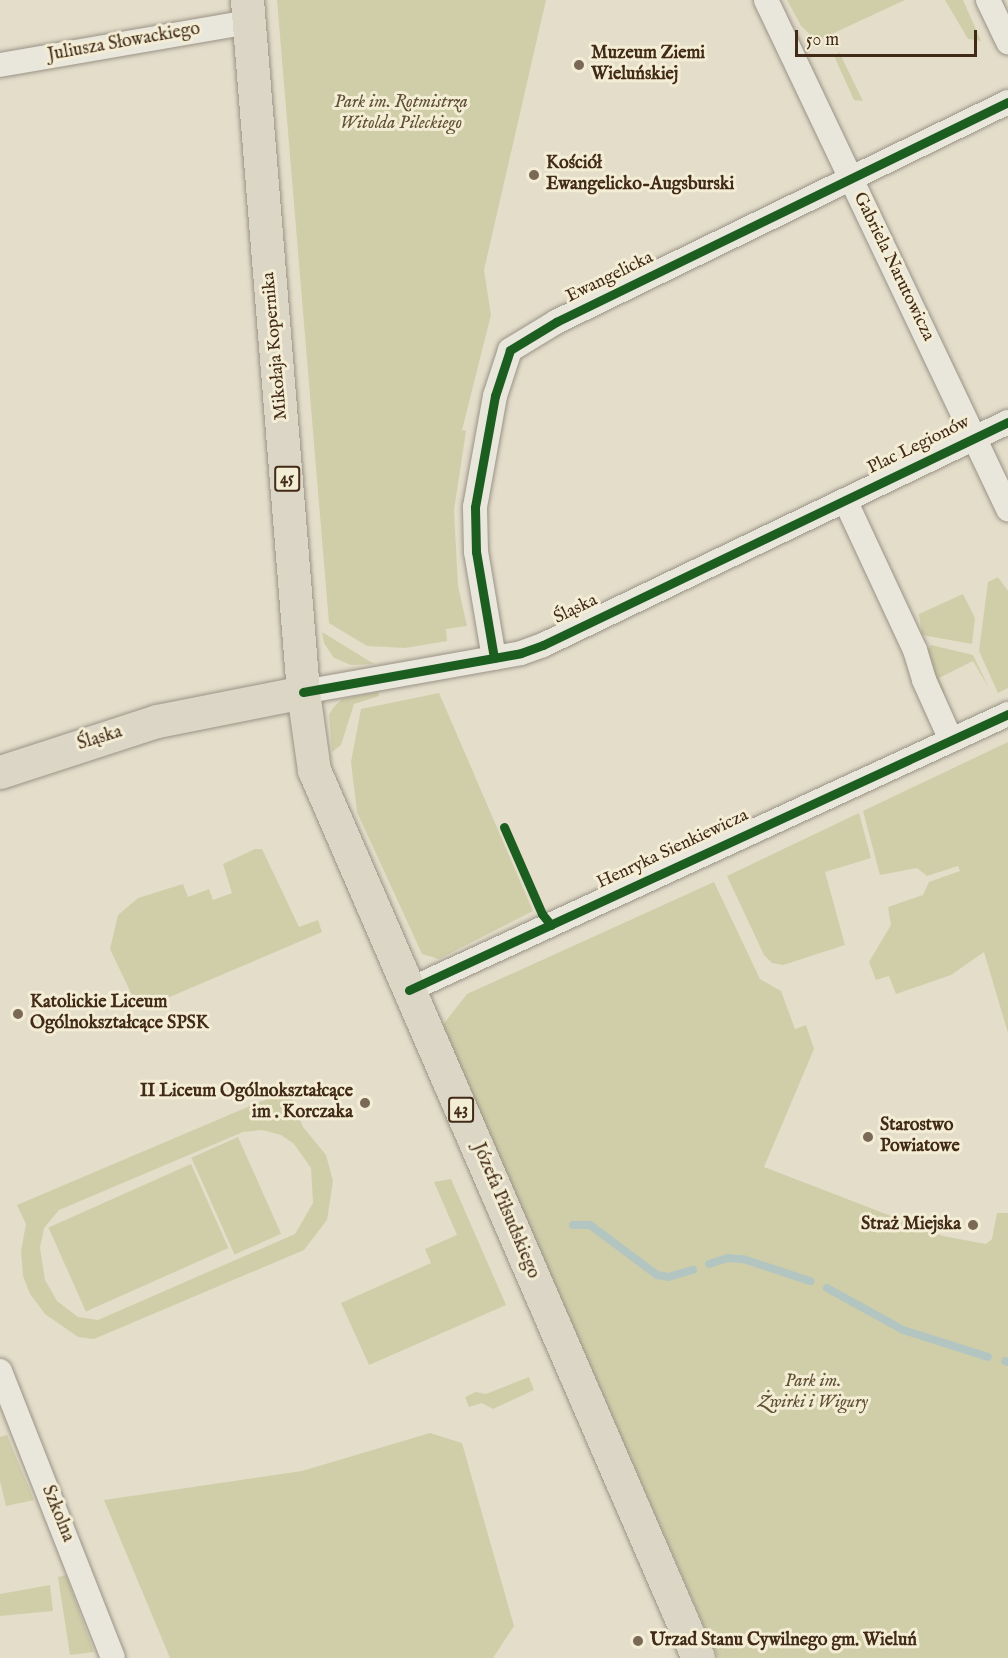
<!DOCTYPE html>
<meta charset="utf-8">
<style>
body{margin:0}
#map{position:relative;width:1008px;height:1658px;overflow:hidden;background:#e4ddca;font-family:"IM FELL English",serif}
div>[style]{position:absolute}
.green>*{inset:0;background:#d0cea9;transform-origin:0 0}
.stream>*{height:8px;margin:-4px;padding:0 4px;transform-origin:4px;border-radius:4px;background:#b3c5c1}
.roads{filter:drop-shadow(0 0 2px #9a9386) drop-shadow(0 0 2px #9a9386)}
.minor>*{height:24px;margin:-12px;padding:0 12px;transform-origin:12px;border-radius:12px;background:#e9e6dc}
.primary>*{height:33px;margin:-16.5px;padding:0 16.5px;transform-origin:16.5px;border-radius:16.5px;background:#dcd6c7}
.cycleway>*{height:9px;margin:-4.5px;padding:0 4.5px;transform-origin:4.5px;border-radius:4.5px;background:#1b5e20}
.dots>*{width:16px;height:16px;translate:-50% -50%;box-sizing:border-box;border:3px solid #f4edd5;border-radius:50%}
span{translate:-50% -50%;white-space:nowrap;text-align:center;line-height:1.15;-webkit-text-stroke:6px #f4edd5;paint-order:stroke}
.shield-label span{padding:2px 4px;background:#f4edd5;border:2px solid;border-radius:4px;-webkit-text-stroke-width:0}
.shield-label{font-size:16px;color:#412a16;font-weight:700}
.street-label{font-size:18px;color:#412a16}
.poi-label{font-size:18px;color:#412a16;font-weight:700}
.left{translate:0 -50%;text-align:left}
.right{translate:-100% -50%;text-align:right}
.park-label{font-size:18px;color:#605034;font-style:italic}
.scale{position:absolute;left:795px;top:30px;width:182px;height:27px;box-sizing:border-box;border:3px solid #412a16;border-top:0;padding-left:8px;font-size:18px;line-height:21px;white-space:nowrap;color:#412a16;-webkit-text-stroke:4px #f4edd5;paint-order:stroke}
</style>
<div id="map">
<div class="green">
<i style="clip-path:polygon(277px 0,546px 0,484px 270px,491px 315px,462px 430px,466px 431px,454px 510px,458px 586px,467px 626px,446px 629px,447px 641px,405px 648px,367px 646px,329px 623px)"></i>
<i style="clip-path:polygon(787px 0,905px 0,823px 38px,813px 37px,801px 26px)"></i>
<i style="clip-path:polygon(945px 0,963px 0,981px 41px,968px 39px)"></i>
<i style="clip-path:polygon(839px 52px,863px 101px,854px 100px,835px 58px)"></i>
<i style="clip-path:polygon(998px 577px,1008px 591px,1008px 688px,998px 693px,979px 651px,988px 582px)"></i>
<i style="clip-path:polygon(963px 594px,975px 618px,972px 644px,922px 635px,919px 614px)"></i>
<i style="clip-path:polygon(322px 632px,374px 664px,351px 665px,334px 658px,324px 643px)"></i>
<i style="clip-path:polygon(931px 645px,973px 655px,989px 688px,973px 661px,939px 678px,945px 692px,942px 694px,927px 651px)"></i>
<i style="clip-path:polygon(378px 692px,379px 696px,354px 704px,341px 745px,332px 752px,329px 715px,333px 708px,342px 699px)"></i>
<i style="clip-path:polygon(439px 693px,533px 911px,439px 959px,422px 954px,357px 812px,351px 762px,361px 709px)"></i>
<i style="clip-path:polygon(1008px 742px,1008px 1033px,984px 952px,951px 975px,896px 994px,889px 976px,876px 980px,869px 962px,891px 925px,888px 907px,923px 895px,929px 882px,960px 871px,958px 866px,927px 876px,917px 868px,880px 875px,863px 811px)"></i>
<i style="clip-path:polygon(859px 813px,871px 858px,825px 872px,845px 945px,783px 965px,772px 963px,764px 955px,727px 876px)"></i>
<i style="clip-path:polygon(255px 849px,262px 849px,299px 927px,318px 920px,322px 932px,139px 1010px,110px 949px,118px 915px,138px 898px,183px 884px,188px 897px,209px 889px,213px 900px,232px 893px,223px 864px)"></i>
<i style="clip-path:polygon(714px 882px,760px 979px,781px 991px,795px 1029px,806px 1025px,814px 1049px,764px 1167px,943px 1236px,986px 1244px,992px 1239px,997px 1213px,1008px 1213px,1008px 1658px,718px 1658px,442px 1026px,467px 994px)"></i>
<i style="clip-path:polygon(evenodd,288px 1090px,303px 1127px,326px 1155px,333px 1181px,327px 1220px,304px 1250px,94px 1339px,78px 1337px,45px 1314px,30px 1294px,23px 1276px,21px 1251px,26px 1224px,17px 1205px,288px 1090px,262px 1130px,281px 1135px,294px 1144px,311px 1168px,313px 1203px,295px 1234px,98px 1320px,78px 1317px,57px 1301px,45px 1280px,40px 1248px,44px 1228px,59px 1210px,243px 1132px,262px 1130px)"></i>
<i style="left:238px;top:1137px;width:106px;height:51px;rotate:66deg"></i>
<i style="left:191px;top:1164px;width:92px;height:156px;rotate:66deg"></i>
<i style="clip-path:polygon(451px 1179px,506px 1305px,369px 1365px,341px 1303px,431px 1263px,425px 1249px,457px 1235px,434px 1182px)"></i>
<i style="clip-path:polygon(529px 1377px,534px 1390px,493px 1409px,482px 1403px,469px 1407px,465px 1397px,476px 1392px,486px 1394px)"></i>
<i style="clip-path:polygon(430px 1433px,462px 1443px,514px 1626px,493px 1658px,170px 1658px,104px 1500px,302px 1471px)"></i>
<i style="clip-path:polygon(7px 1435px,34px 1500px,6px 1506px,0 1481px,0 1437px)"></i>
<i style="clip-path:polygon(66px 1575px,94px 1652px,70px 1655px,58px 1577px)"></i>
<i style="clip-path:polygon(50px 1585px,53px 1611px,0 1616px,0 1594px)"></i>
</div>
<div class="stream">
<i style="left:573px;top:1225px;width:17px"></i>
<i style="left:590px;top:1225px;width:84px;rotate:36.7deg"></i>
<i style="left:657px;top:1275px;width:11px;rotate:10deg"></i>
<i style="left:668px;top:1277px;width:26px;rotate:-16deg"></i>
<i style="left:709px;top:1264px;width:19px;rotate:-18deg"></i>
<i style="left:727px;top:1258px;width:16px;rotate:4deg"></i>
<i style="left:743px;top:1259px;width:71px;rotate:18.2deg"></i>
<i style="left:827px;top:1288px;width:87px;rotate:28.9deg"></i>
<i style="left:903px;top:1330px;width:89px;rotate:17.6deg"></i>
<i style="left:1005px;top:1361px;width:3px;rotate:18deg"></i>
</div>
<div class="roads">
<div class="minor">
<i style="left:766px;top:0;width:564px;rotate:64.57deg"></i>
<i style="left:988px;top:0;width:47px;rotate:64.5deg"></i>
<i style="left:0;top:65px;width:253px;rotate:-9.8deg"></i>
<i style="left:845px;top:500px;width:166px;rotate:65deg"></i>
<i style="left:915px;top:650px;width:31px;rotate:73deg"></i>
<i style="left:924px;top:680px;width:66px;rotate:65.8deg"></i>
<i style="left:494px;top:658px;width:108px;rotate:-99.6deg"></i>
<i style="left:476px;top:552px;width:45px;rotate:-91.3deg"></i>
<i style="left:475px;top:507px;width:113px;rotate:-79.8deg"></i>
<i style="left:495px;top:396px;width:48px;rotate:-71.9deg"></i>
<i style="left:510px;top:350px;width:54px;rotate:-31.3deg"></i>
<i style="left:556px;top:322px;width:503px;rotate:-25.95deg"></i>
<i style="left:303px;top:692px;width:221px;rotate:-10.1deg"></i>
<i style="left:521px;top:653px;width:23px;rotate:-20deg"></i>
<i style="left:543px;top:645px;width:516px;rotate:-25.62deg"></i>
<i style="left:409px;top:990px;width:660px;rotate:-24.74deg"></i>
<i style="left:0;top:1371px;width:308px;rotate:68.5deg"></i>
</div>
<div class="primary">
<i style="left:247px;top:0;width:694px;rotate:85.37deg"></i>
<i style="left:303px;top:692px;width:79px;rotate:82deg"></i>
<i style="left:314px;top:770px;width:967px;rotate:66.61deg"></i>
<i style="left:0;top:772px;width:165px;rotate:-18deg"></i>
<i style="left:157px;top:721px;width:149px;rotate:-11.2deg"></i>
</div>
</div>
<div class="cycleway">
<i style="left:494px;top:658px;width:108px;rotate:-99.6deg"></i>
<i style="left:476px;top:552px;width:45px;rotate:-91.3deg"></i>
<i style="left:475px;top:507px;width:113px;rotate:-79.8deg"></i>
<i style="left:495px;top:396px;width:48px;rotate:-71.9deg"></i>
<i style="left:510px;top:350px;width:54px;rotate:-31.3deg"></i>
<i style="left:556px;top:322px;width:503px;rotate:-25.95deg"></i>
<i style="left:303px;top:692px;width:221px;rotate:-10.1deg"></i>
<i style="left:521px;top:653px;width:23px;rotate:-20deg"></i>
<i style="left:543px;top:645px;width:516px;rotate:-25.62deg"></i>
<i style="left:504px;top:827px;width:95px;rotate:66.4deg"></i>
<i style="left:542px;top:914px;width:14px;rotate:51deg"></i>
<i style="left:409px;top:990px;width:660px;rotate:-24.74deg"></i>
</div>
<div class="dots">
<i style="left:579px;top:65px;background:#7a6955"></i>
<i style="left:534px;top:175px;background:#7a6955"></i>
<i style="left:18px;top:1014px;background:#7a6955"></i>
<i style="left:365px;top:1103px;background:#7a6955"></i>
<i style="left:868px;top:1137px;background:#7a6955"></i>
<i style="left:973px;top:1225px;background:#7a6955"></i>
<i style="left:638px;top:1641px;background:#7a6955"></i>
</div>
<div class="shield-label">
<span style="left:287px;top:479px">45</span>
<span style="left:461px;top:1110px">43</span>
</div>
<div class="street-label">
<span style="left:124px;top:43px;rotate:-10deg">Juliusza Słowackiego</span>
<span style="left:893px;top:267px;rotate:64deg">Gabriela Narutowicza</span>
<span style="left:610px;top:278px;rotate:-26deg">Ewangelicka</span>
<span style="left:276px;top:346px;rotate:-95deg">Mikołaja Kopernika</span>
<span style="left:919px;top:446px;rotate:-26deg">Plac Legionów</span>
<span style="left:576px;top:610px;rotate:-26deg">Śląska</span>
<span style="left:100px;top:739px;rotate:-17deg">Śląska</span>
<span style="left:673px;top:850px;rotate:-25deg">Henryka Sienkiewicza</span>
<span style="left:505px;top:1211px;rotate:67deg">Józefa Piłsudskiego</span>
<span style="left:57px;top:1514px;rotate:68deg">Szkolna</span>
</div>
<div class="poi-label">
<span class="left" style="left:591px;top:65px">Muzeum Ziemi<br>Wieluńskiej</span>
<span class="left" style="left:546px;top:175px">Kościół<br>Ewangelicko-Augsburski</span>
<span class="left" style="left:30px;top:1014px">Katolickie Liceum<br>Ogólnokształcące SPSK</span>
<span class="right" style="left:353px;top:1103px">II Liceum Ogólnokształcące<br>im . Korczaka</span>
<span class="left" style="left:880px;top:1137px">Starostwo<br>Powiatowe</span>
<span class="right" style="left:961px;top:1225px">Straż Miejska</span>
<span class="left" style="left:650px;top:1641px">Urzad Stanu Cywilnego gm. Wieluń</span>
</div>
<div class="park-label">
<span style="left:401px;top:114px">Park im. Rotmistrza<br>Witolda Pileckiego</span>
<span style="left:813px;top:1393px">Park im.<br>Żwirki i Wigury</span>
</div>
<div class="scale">50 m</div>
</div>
